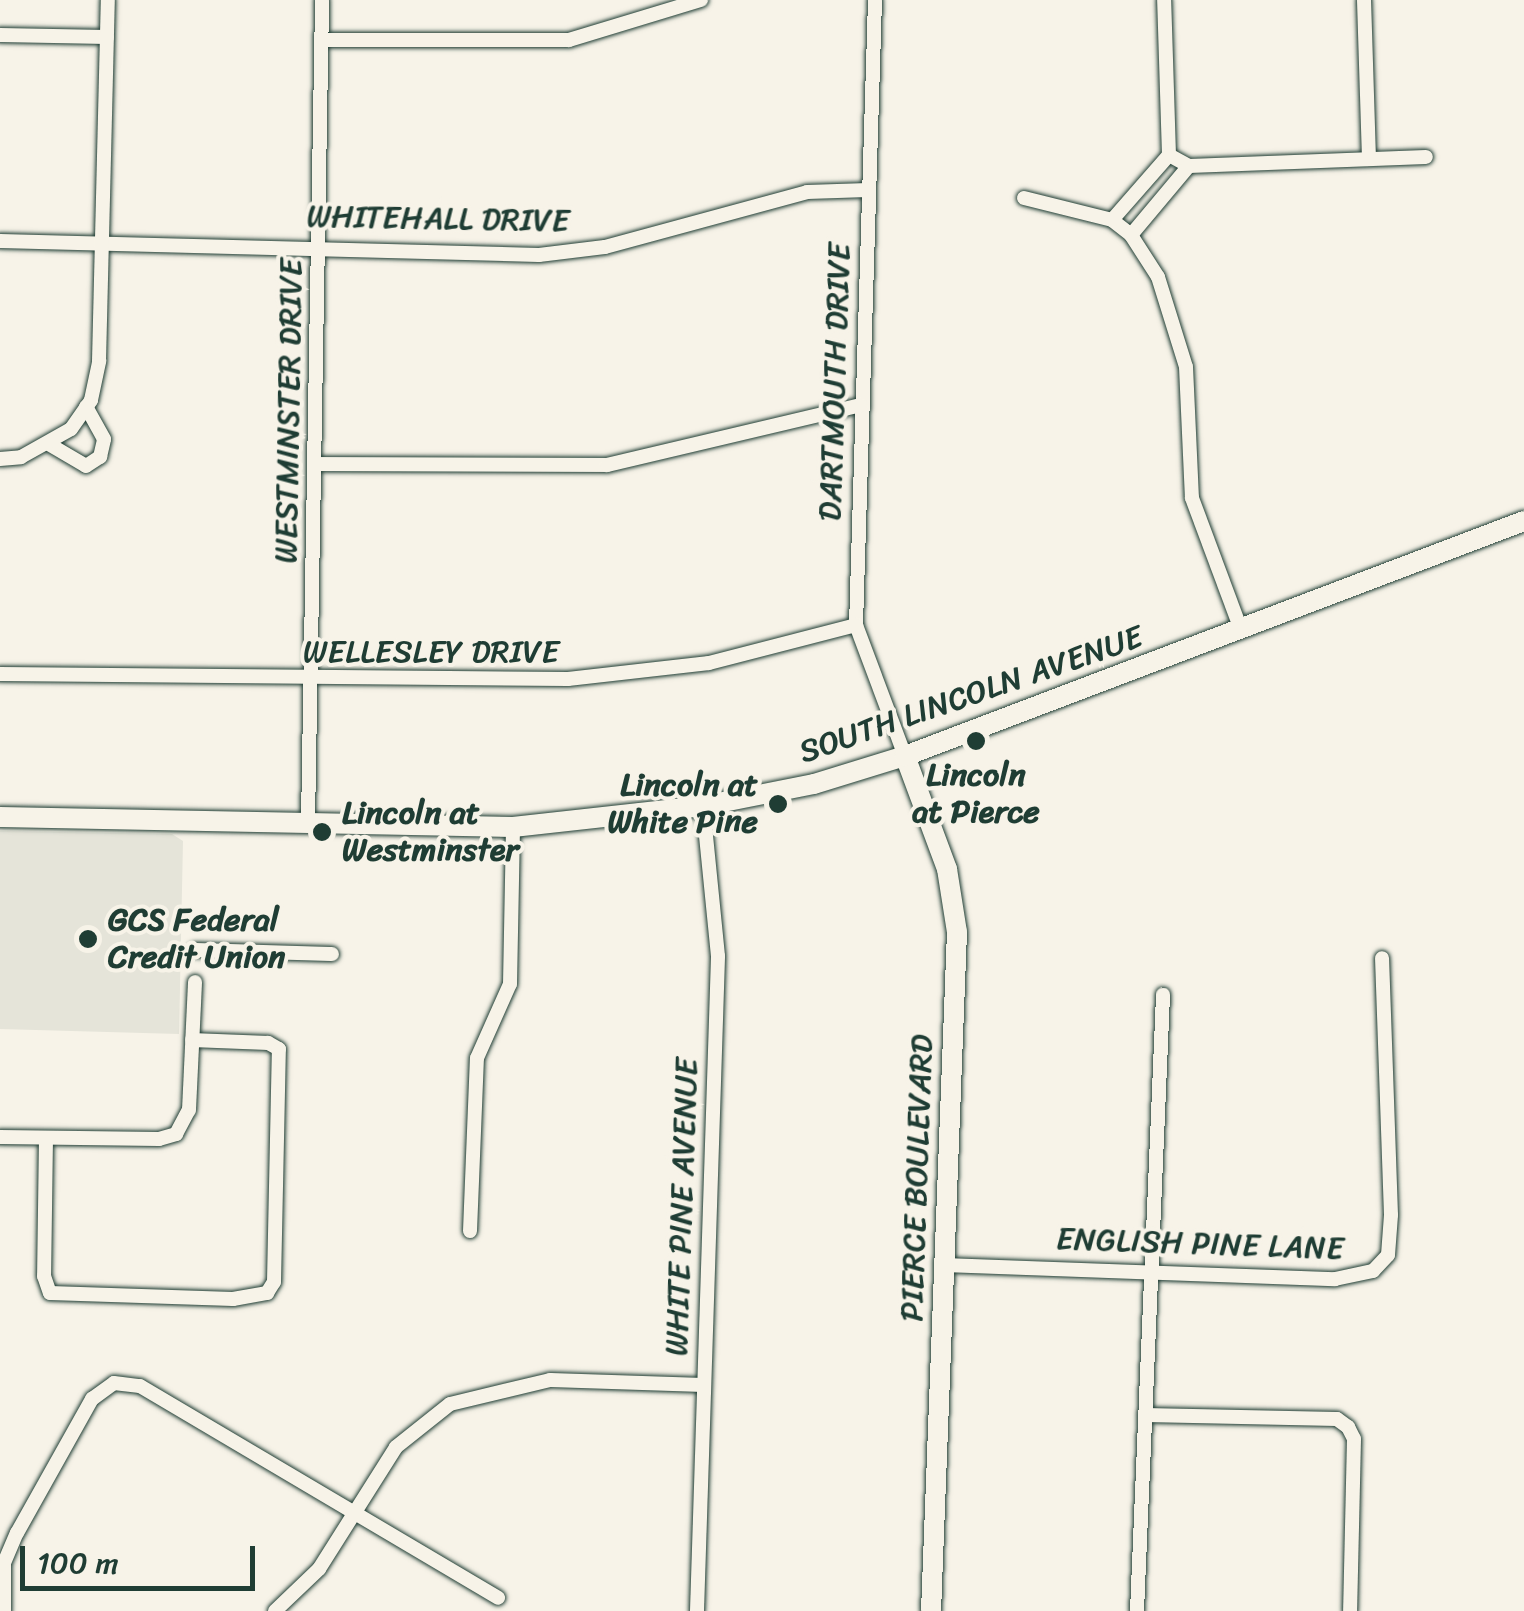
<!DOCTYPE html>
<style>
body{margin:0}
#map{position:relative;width:1524px;height:1611px;overflow:hidden;background:#f7f3e8;font-family:Sriracha,sans-serif}
div>[style]{position:absolute}
.built>*{inset:0;background:#e5e4d9}
.roads{filter:drop-shadow(0 0 2px #1f3d34) drop-shadow(0 0 2px #1f3d34)}
.street>*{height:14px;margin:-7px;padding:0 7px;transform-origin:7px;border-radius:7px;background:#f7f3e8}
.secondary>*{height:20px;margin:-10px;padding:0 10px;transform-origin:10px;border-radius:10px;background:#f7f3e8}
.dots>*{width:28px;height:28px;translate:-50% -50%;box-sizing:border-box;border:5px solid #f7f3e8;border-radius:50%}
span{translate:-50% -50%;white-space:nowrap;text-align:center;line-height:1.15;-webkit-text-stroke:8px #f7f3e8;paint-order:stroke}
.street-label{font-size:32px;color:#1f3d34}
.poi-label{font-size:32px;color:#1f3d34;font-weight:700}
.right{translate:-100% -50%;text-align:right}
.left{translate:0 -50%;text-align:left}
.scale{position:absolute;left:20px;top:1546px;width:235px;height:45px;box-sizing:border-box;border:5px solid #1f3d34;border-top:0;padding-left:12px;font-size:30px;line-height:35px;white-space:nowrap;color:#1f3d34;-webkit-text-stroke:8px #f7f3e8;paint-order:stroke}
</style>
<div id="map">
<div class="built">
<i style="clip-path:polygon(0 831px,172px 834px,183px 841px,179px 1034px,0 1029px)"></i>
</div>
<div class="roads">
<div class="street">
<i style="left:875px;top:0;width:625px;rotate:91.74deg"></i>
<i style="left:856px;top:625px;width:140px;rotate:69.5deg"></i>
<i style="left:1364px;top:0;width:159px;rotate:88.2deg"></i>
<i style="left:0;top:35px;width:107px;rotate:1.1deg"></i>
<i style="left:322px;top:40px;width:247px"></i>
<i style="left:569px;top:40px;width:138px;rotate:-16.9deg"></i>
<i style="left:1169px;top:155px;width:23px;rotate:29deg"></i>
<i style="left:1189px;top:166px;width:237px;rotate:-2.2deg"></i>
<i style="left:1024px;top:198px;width:91px;rotate:14deg"></i>
<i style="left:1112px;top:220px;width:24px;rotate:38deg"></i>
<i style="left:1131px;top:235px;width:50px;rotate:57.3deg"></i>
<i style="left:1158px;top:277px;width:94px;rotate:72.7deg"></i>
<i style="left:1186px;top:367px;width:131px;rotate:87.4deg"></i>
<i style="left:1192px;top:498px;width:141px;rotate:69.6deg"></i>
<i style="left:1112px;top:220px;width:86px;rotate:-48.8deg"></i>
<i style="left:1169px;top:155px;width:155px;rotate:-91.8deg"></i>
<i style="left:1131px;top:235px;width:90px;rotate:-50deg"></i>
<i style="left:0;top:241px;width:539px;rotate:1.49deg"></i>
<i style="left:539px;top:255px;width:66px;rotate:-6.9deg"></i>
<i style="left:605px;top:247px;width:209px;rotate:-15.2deg"></i>
<i style="left:807px;top:192px;width:61px;rotate:-1.9deg"></i>
<i style="left:47px;top:443px;width:45px;rotate:30.5deg"></i>
<i style="left:86px;top:466px;width:17px;rotate:-33deg"></i>
<i style="left:100px;top:457px;width:18px;rotate:-77deg"></i>
<i style="left:104px;top:439px;width:37px;rotate:-119deg"></i>
<i style="left:0;top:459px;width:21px;rotate:-5deg"></i>
<i style="left:21px;top:457px;width:57px;rotate:-29.2deg"></i>
<i style="left:71px;top:429px;width:35px;rotate:-55deg"></i>
<i style="left:91px;top:400px;width:40px;rotate:-78deg"></i>
<i style="left:99px;top:361px;width:361px;rotate:-88.6deg"></i>
<i style="left:315px;top:464px;width:292px;rotate:0.2deg"></i>
<i style="left:607px;top:465px;width:260px;rotate:-13.3deg"></i>
<i style="left:0;top:674px;width:568px;rotate:0.5deg"></i>
<i style="left:568px;top:679px;width:142px;rotate:-6.5deg"></i>
<i style="left:709px;top:663px;width:152px;rotate:-14.5deg"></i>
<i style="left:308px;top:822px;width:822px;rotate:-89.02deg"></i>
<i style="left:195px;top:950px;width:137px;rotate:1.7deg"></i>
<i style="left:0;top:1137px;width:159px;rotate:0.7deg"></i>
<i style="left:159px;top:1139px;width:18px;rotate:-16deg"></i>
<i style="left:176px;top:1134px;width:27px;rotate:-62deg"></i>
<i style="left:189px;top:1110px;width:128px;rotate:-87.3deg"></i>
<i style="left:46px;top:1138px;width:138px;rotate:90.8deg"></i>
<i style="left:44px;top:1276px;width:18px;rotate:71deg"></i>
<i style="left:50px;top:1293px;width:183px;rotate:1.9deg"></i>
<i style="left:233px;top:1299px;width:35px;rotate:-10deg"></i>
<i style="left:267px;top:1293px;width:13px;rotate:-58deg"></i>
<i style="left:274px;top:1282px;width:233px;rotate:-88.8deg"></i>
<i style="left:279px;top:1049px;width:13px;rotate:-151deg"></i>
<i style="left:268px;top:1043px;width:76px;rotate:-177.7deg"></i>
<i style="left:470px;top:1231px;width:173px;rotate:-87.7deg"></i>
<i style="left:477px;top:1058px;width:81px;rotate:-66deg"></i>
<i style="left:510px;top:984px;width:157px;rotate:-88.9deg"></i>
<i style="left:944px;top:1265px;width:391px;rotate:2.1deg"></i>
<i style="left:1335px;top:1279px;width:39px;rotate:-12deg"></i>
<i style="left:1373px;top:1271px;width:22px;rotate:-47deg"></i>
<i style="left:1388px;top:1255px;width:40px;rotate:-85.7deg"></i>
<i style="left:1391px;top:1215px;width:257px;rotate:-92deg"></i>
<i style="left:1145px;top:1415px;width:192px;rotate:1.2deg"></i>
<i style="left:1337px;top:1419px;width:14px;rotate:36deg"></i>
<i style="left:1348px;top:1427px;width:13px;rotate:63deg"></i>
<i style="left:1354px;top:1439px;width:172px;rotate:91.3deg"></i>
<i style="left:4px;top:1611px;width:48px;rotate:-90deg"></i>
<i style="left:4px;top:1563px;width:33px;rotate:-67deg"></i>
<i style="left:17px;top:1533px;width:154px;rotate:-60.8deg"></i>
<i style="left:92px;top:1399px;width:27px;rotate:-36deg"></i>
<i style="left:114px;top:1383px;width:26px;rotate:7deg"></i>
<i style="left:140px;top:1386px;width:416px;rotate:30.6deg"></i>
<i style="left:275px;top:1611px;width:61px;rotate:-43.7deg"></i>
<i style="left:319px;top:1569px;width:144px;rotate:-57.7deg"></i>
<i style="left:396px;top:1447px;width:69px;rotate:-38.5deg"></i>
<i style="left:450px;top:1404px;width:103px;rotate:-13.5deg"></i>
<i style="left:550px;top:1380px;width:154px;rotate:1.9deg"></i>
<i style="left:697px;top:1611px;width:655px;rotate:-88.16deg"></i>
<i style="left:718px;top:956px;width:151px;rotate:-95.7deg"></i>
<i style="left:1137px;top:1611px;width:617px;rotate:-87.58deg"></i>
</div>
<div class="secondary">
<i style="left:905px;top:756px;width:121px;rotate:69.6deg"></i>
<i style="left:947px;top:869px;width:64px;rotate:81deg"></i>
<i style="left:957px;top:932px;width:679px;rotate:92.19deg"></i>
<i style="left:0;top:817px;width:513px;rotate:1.12deg"></i>
<i style="left:513px;top:827px;width:191px;rotate:-6.3deg"></i>
<i style="left:703px;top:806px;width:113px;rotate:-11.2deg"></i>
<i style="left:814px;top:784px;width:95px;rotate:-17.1deg"></i>
<i style="left:905px;top:756px;width:662px;rotate:-20.79deg"></i>
</div>
</div>
<div class="dots">
<i style="left:976px;top:741px;background:#1f3d34"></i>
<i style="left:778px;top:804px;background:#1f3d34"></i>
<i style="left:322px;top:832px;background:#1f3d34"></i>
<i style="left:88px;top:939px;background:#1f3d34"></i>
</div>
<div class="street-label">
<span style="left:438px;top:219px;rotate:1deg">WHITEHALL DRIVE</span>
<span style="left:835px;top:382px;rotate:-88deg">DARTMOUTH DRIVE</span>
<span style="left:289px;top:411px;rotate:-89deg">WESTMINSTER DRIVE</span>
<span style="left:431px;top:652px">WELLESLEY DRIVE</span>
<span style="left:971px;top:695px;rotate:-19deg">SOUTH LINCOLN AVENUE</span>
<span style="left:917px;top:1178px;rotate:-88deg">PIERCE BOULEVARD</span>
<span style="left:682px;top:1207px;rotate:-88deg">WHITE PINE AVENUE</span>
<span style="left:1200px;top:1244px;rotate:2deg">ENGLISH PINE LANE</span>
</div>
<div class="poi-label">
<span style="left:976px;top:794px">Lincoln<br>at Pierce</span>
<span class="right" style="left:758px;top:804px">Lincoln at<br>White Pine</span>
<span class="left" style="left:342px;top:832px">Lincoln at<br>Westminster</span>
<span class="left" style="left:108px;top:939px">GCS Federal<br>Credit Union</span>
</div>
<div class="scale">100 m</div>
</div>
